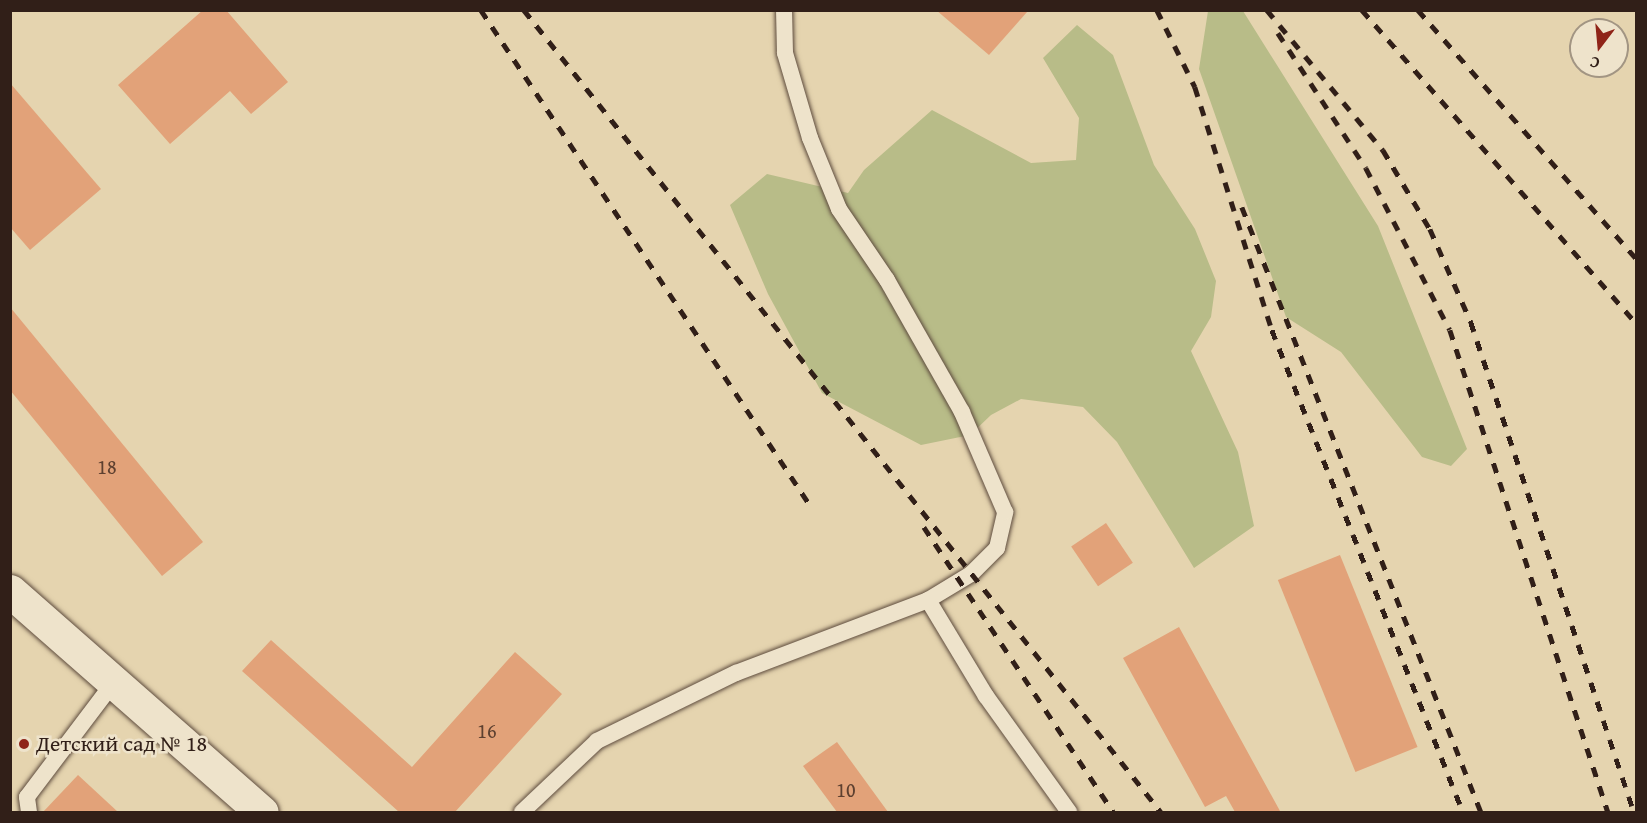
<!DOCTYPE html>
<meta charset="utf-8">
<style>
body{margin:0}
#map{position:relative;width:1647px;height:823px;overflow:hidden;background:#e5d4af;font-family:"Gentium Book Plus",serif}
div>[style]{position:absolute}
.green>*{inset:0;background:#b8bc88}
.building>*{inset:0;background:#e2a279;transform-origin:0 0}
.roads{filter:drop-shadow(0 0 2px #5e4c3e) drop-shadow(0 0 2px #5e4c3e)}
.lane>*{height:16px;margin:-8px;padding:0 8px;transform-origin:8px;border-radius:8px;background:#eee3cb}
.street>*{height:33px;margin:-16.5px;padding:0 16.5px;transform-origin:16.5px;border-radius:16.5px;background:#eee3cb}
.rail>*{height:4.5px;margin-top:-2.25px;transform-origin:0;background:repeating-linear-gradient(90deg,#311f18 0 10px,transparent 0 20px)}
.dots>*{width:16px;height:16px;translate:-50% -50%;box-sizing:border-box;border:3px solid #eee3cb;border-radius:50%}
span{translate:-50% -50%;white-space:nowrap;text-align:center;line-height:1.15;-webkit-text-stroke:5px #eee3cb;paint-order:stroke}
.number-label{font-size:20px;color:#5d4030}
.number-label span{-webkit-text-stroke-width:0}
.poi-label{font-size:22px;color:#311f18}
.left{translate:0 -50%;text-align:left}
.frame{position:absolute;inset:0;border:12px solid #311f18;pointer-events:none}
.north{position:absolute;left:1569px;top:18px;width:60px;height:60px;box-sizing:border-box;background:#eee3cb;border:2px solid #a29583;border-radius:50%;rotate:196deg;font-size:16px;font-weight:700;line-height:24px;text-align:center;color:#311f18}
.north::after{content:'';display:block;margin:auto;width:21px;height:27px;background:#8f2418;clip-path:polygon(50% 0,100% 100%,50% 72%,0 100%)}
</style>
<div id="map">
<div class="green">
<i style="clip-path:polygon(1208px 11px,1243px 11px,1378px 226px,1467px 449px,1451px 466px,1422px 457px,1341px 352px,1286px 317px,1199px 69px)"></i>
<i style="clip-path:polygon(1077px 25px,1113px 55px,1154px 165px,1195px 229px,1216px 281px,1211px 317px,1191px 351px,1238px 452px,1254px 526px,1194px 568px,1117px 442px,1083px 407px,1021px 399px,991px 415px,970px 435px,921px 445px,822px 393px,768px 294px,730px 205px,767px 174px,848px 193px,864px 170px,932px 110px,1031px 163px,1076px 160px,1079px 118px,1043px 58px)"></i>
</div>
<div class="building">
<i style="clip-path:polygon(203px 10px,226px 10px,288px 82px,251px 114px,230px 91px,170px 144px,118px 85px)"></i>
<i style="clip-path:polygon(936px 10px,1025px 10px,1027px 12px,989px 55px)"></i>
<i style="clip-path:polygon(10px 83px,101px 189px,30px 250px,10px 227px)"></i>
<i style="clip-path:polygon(10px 307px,203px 542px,162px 576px,10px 390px)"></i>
<i style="left:1106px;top:523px;width:48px;height:42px;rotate:56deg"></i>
<i style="left:1340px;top:555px;width:207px;height:67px;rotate:68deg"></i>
<i style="clip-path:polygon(1179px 627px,1280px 811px,1279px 812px,1235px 812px,1226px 796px,1205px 807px,1123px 658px)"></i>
<i style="clip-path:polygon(271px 640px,412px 767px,515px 652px,562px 694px,455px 812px,399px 812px,242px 671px)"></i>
<i style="clip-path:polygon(837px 742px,888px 812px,837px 812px,803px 766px)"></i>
<i style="clip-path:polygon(78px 775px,118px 812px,43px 812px)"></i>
</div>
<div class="roads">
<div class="lane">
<i style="left:928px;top:600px;width:112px;rotate:58.9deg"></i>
<i style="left:986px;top:696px;width:143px;rotate:54.4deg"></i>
<i style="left:29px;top:812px;width:15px;rotate:-98deg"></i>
<i style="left:27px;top:797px;width:144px;rotate:-52.9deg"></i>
<i style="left:522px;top:812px;width:103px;rotate:-43.4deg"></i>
<i style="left:597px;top:741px;width:155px;rotate:-26.1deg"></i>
<i style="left:736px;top:673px;width:205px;rotate:-20.8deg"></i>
<i style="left:928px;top:600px;width:50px;rotate:-31.2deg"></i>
<i style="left:971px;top:574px;width:37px;rotate:-45deg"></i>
<i style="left:997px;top:548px;width:37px;rotate:-77deg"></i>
<i style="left:1005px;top:512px;width:109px;rotate:-113.3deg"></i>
<i style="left:962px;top:412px;width:152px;rotate:-119.6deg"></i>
<i style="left:887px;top:280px;width:86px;rotate:-124.1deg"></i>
<i style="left:839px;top:209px;width:77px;rotate:-112.2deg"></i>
<i style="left:810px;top:138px;width:89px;rotate:-106.4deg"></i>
<i style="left:785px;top:53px;width:43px;rotate:-91.3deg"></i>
</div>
<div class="street">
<i style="left:10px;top:591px;width:335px;rotate:41.3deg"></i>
</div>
</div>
<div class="rail">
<i style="left:481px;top:10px;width:591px;rotate:56.39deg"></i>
<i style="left:524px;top:10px;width:1024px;rotate:51.54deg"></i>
<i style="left:1157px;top:10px;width:86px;rotate:63.7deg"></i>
<i style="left:1195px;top:87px;width:255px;rotate:72.4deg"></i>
<i style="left:1272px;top:330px;width:518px;rotate:68.38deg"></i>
<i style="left:1267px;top:10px;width:182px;rotate:50.4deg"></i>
<i style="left:1383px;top:150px;width:92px;rotate:59.3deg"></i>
<i style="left:1430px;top:229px;width:102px;rotate:66.2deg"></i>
<i style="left:1471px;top:322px;width:516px;rotate:71.6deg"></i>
<i style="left:1362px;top:10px;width:416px;rotate:48.8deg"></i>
<i style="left:1418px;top:10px;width:330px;rotate:48.7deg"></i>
<i style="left:1278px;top:33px;width:161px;rotate:56.9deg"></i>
<i style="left:1366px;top:168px;width:182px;rotate:62.6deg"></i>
<i style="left:1450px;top:330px;width:507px;rotate:71.85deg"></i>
<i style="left:1242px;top:207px;width:650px;rotate:68.44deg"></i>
<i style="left:924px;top:527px;width:342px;rotate:56.4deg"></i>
</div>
<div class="dots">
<i style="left:24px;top:744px;background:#8f2418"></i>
</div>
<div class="number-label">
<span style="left:107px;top:466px">18</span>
<span style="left:487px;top:730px">16</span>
<span style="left:846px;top:789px">10</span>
</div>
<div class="poi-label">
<span class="left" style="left:36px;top:744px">Детский сад № 18</span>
</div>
<div class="frame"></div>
<div class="north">С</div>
</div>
